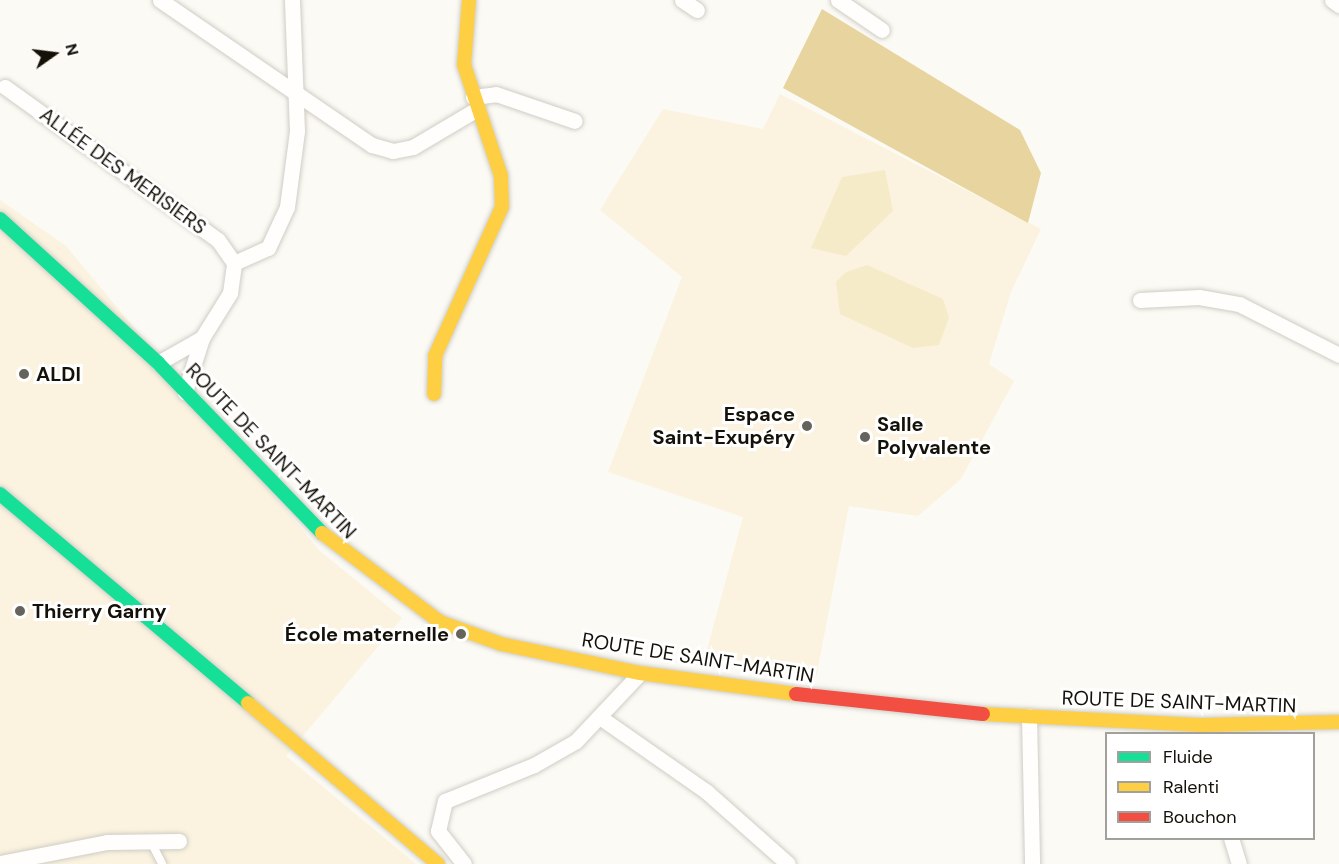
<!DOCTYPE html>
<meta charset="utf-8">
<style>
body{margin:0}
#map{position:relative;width:1339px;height:864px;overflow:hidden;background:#fcfaf4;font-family:"DM Sans",sans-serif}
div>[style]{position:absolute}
.built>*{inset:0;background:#fbf3df}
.green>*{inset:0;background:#f6ebc9}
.forest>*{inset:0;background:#e7d49f}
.roads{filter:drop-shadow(0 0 2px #cfcdc6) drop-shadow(0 0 2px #cfcdc6)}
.lane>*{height:8px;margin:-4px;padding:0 4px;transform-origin:4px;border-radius:4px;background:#fffefd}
.street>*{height:15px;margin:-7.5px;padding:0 7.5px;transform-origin:7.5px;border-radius:7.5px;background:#fffefd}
.fast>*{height:14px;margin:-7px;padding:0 7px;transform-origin:7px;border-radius:7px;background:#16e098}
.slow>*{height:14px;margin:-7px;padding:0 7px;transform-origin:7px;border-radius:7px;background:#ffcf43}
.jam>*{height:14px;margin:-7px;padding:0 7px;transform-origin:7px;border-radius:7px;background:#f24e42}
.dots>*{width:16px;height:16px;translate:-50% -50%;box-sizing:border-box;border:3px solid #fff;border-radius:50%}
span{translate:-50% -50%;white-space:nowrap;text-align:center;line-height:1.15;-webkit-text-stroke:6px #fff;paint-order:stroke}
.street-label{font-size:20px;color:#141108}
.poi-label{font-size:20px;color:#141108;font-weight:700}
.left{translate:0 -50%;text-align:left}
.right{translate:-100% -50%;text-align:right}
.legend{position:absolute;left:1105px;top:732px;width:210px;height:108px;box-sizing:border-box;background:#fff;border:2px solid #a1a09c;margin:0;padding:8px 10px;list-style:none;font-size:18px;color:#141108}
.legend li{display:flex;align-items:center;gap:12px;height:30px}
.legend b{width:30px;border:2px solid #a1a09c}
.north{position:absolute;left:24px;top:24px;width:60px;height:60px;-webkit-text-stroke:4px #fff;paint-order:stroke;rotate:76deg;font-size:16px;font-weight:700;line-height:24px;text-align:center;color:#141108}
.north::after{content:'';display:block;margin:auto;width:21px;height:27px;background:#141108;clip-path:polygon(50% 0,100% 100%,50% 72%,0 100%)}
</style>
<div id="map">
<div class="built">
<i style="clip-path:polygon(780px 94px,1041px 229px,1011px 292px,989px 364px,1014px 381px,961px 479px,918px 516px,849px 506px,816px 678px,706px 653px,743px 517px,608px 472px,682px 277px,600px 210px,663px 109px,763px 129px)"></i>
<i style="clip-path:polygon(0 200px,66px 246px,319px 550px,402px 618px,286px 756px,416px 864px,0 864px)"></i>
</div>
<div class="green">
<i style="clip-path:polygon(885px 170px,893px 211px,846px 256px,811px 248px,842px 177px)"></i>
<i style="clip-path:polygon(867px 265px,943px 299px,949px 318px,939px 345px,913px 348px,840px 314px,836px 282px,846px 272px)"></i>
</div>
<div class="forest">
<i style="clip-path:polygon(822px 9px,1020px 130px,1041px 173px,1028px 223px,783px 88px)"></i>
</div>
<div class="roads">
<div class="lane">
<i style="left:151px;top:842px;width:25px;rotate:63deg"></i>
</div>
<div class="street">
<i style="left:160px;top:0;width:257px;rotate:34.4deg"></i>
<i style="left:372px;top:145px;width:22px;rotate:16deg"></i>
<i style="left:393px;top:151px;width:20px;rotate:-11deg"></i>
<i style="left:413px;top:147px;width:74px;rotate:-30.7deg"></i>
<i style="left:682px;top:0;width:18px;rotate:34deg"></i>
<i style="left:838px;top:0;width:53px;rotate:34.3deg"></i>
<i style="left:1332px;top:0;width:9px;rotate:36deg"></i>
<i style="left:5px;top:87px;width:262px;rotate:35.7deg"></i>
<i style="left:218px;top:240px;width:28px;rotate:55deg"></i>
<i style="left:473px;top:97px;width:23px;rotate:-7deg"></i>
<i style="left:496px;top:94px;width:83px;rotate:18.9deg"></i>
<i style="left:1140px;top:300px;width:59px;rotate:-2.9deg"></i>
<i style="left:1199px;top:297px;width:41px;rotate:9.9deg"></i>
<i style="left:1239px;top:304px;width:112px;rotate:27deg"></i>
<i style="left:202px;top:338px;width:53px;rotate:-58.1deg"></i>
<i style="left:230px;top:293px;width:30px;rotate:-82deg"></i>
<i style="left:234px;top:263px;width:37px;rotate:-24deg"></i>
<i style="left:268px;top:248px;width:45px;rotate:-65.1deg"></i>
<i style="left:287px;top:207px;width:77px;rotate:-82.5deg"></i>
<i style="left:297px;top:131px;width:131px;rotate:-92.2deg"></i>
<i style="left:158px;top:363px;width:51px;rotate:-29.6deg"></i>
<i style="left:202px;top:338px;width:57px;rotate:107.5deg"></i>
<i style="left:1029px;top:716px;width:148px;rotate:88.8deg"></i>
<i style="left:601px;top:718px;width:129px;rotate:34.9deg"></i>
<i style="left:707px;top:792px;width:108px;rotate:41.6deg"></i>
<i style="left:1231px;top:838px;width:27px;rotate:73deg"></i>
<i style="left:0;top:863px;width:109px;rotate:-11.1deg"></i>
<i style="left:107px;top:842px;width:72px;rotate:-0.8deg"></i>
<i style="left:464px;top:864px;width:42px;rotate:-128.2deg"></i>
<i style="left:438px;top:831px;width:31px;rotate:-77deg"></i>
<i style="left:445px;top:801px;width:96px;rotate:-22deg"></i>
<i style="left:534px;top:765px;width:48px;rotate:-29.7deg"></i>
<i style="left:576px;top:741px;width:93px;rotate:-46.7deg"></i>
</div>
<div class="fast">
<i style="left:0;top:219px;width:214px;rotate:42.3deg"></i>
<i style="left:158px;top:363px;width:236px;rotate:46deg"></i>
<i style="left:0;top:494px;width:324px;rotate:40.1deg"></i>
</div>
<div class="slow">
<i style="left:434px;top:394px;width:38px;rotate:-88deg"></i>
<i style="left:435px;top:356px;width:163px;rotate:-65.8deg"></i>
<i style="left:502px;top:207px;width:31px;rotate:-92deg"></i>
<i style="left:501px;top:176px;width:117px;rotate:-108.4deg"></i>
<i style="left:464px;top:65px;width:65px;rotate:-85.6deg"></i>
<i style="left:322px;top:533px;width:148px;rotate:37deg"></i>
<i style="left:440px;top:622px;width:65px;rotate:19.8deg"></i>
<i style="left:501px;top:644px;width:142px;rotate:11.8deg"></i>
<i style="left:640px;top:673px;width:157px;rotate:7.7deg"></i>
<i style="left:248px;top:703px;width:249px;rotate:40.3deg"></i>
<i style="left:983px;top:714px;width:220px;rotate:2.9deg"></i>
<i style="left:1203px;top:725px;width:136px;rotate:-1.3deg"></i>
</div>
<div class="jam">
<i style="left:796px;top:694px;width:188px;rotate:6.1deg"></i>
</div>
</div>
<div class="dots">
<i style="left:24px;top:374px;background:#65635b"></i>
<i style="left:807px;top:426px;background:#65635b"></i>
<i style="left:865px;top:437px;background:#65635b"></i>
<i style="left:20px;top:611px;background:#65635b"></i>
<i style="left:461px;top:634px;background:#65635b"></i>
</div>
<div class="street-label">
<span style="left:123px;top:171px;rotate:36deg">ALLÉE DES MERISIERS</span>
<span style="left:271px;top:451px;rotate:46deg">ROUTE DE SAINT-MARTIN</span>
<span style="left:698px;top:658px;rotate:9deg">ROUTE DE SAINT-MARTIN</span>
<span style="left:1179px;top:702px;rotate:2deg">ROUTE DE SAINT-MARTIN</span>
</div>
<div class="poi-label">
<span class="left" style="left:36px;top:374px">ALDI</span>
<span class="right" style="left:795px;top:426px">Espace<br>Saint-Exupéry</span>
<span class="left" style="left:877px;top:436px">Salle<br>Polyvalente</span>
<span class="left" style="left:32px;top:611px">Thierry Garny</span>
<span class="right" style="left:449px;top:634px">École maternelle</span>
</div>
<ul class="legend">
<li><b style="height:8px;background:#16e098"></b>Fluide</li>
<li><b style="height:8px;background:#ffcf43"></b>Ralenti</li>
<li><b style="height:8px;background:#f24e42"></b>Bouchon</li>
</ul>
<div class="north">N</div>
</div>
